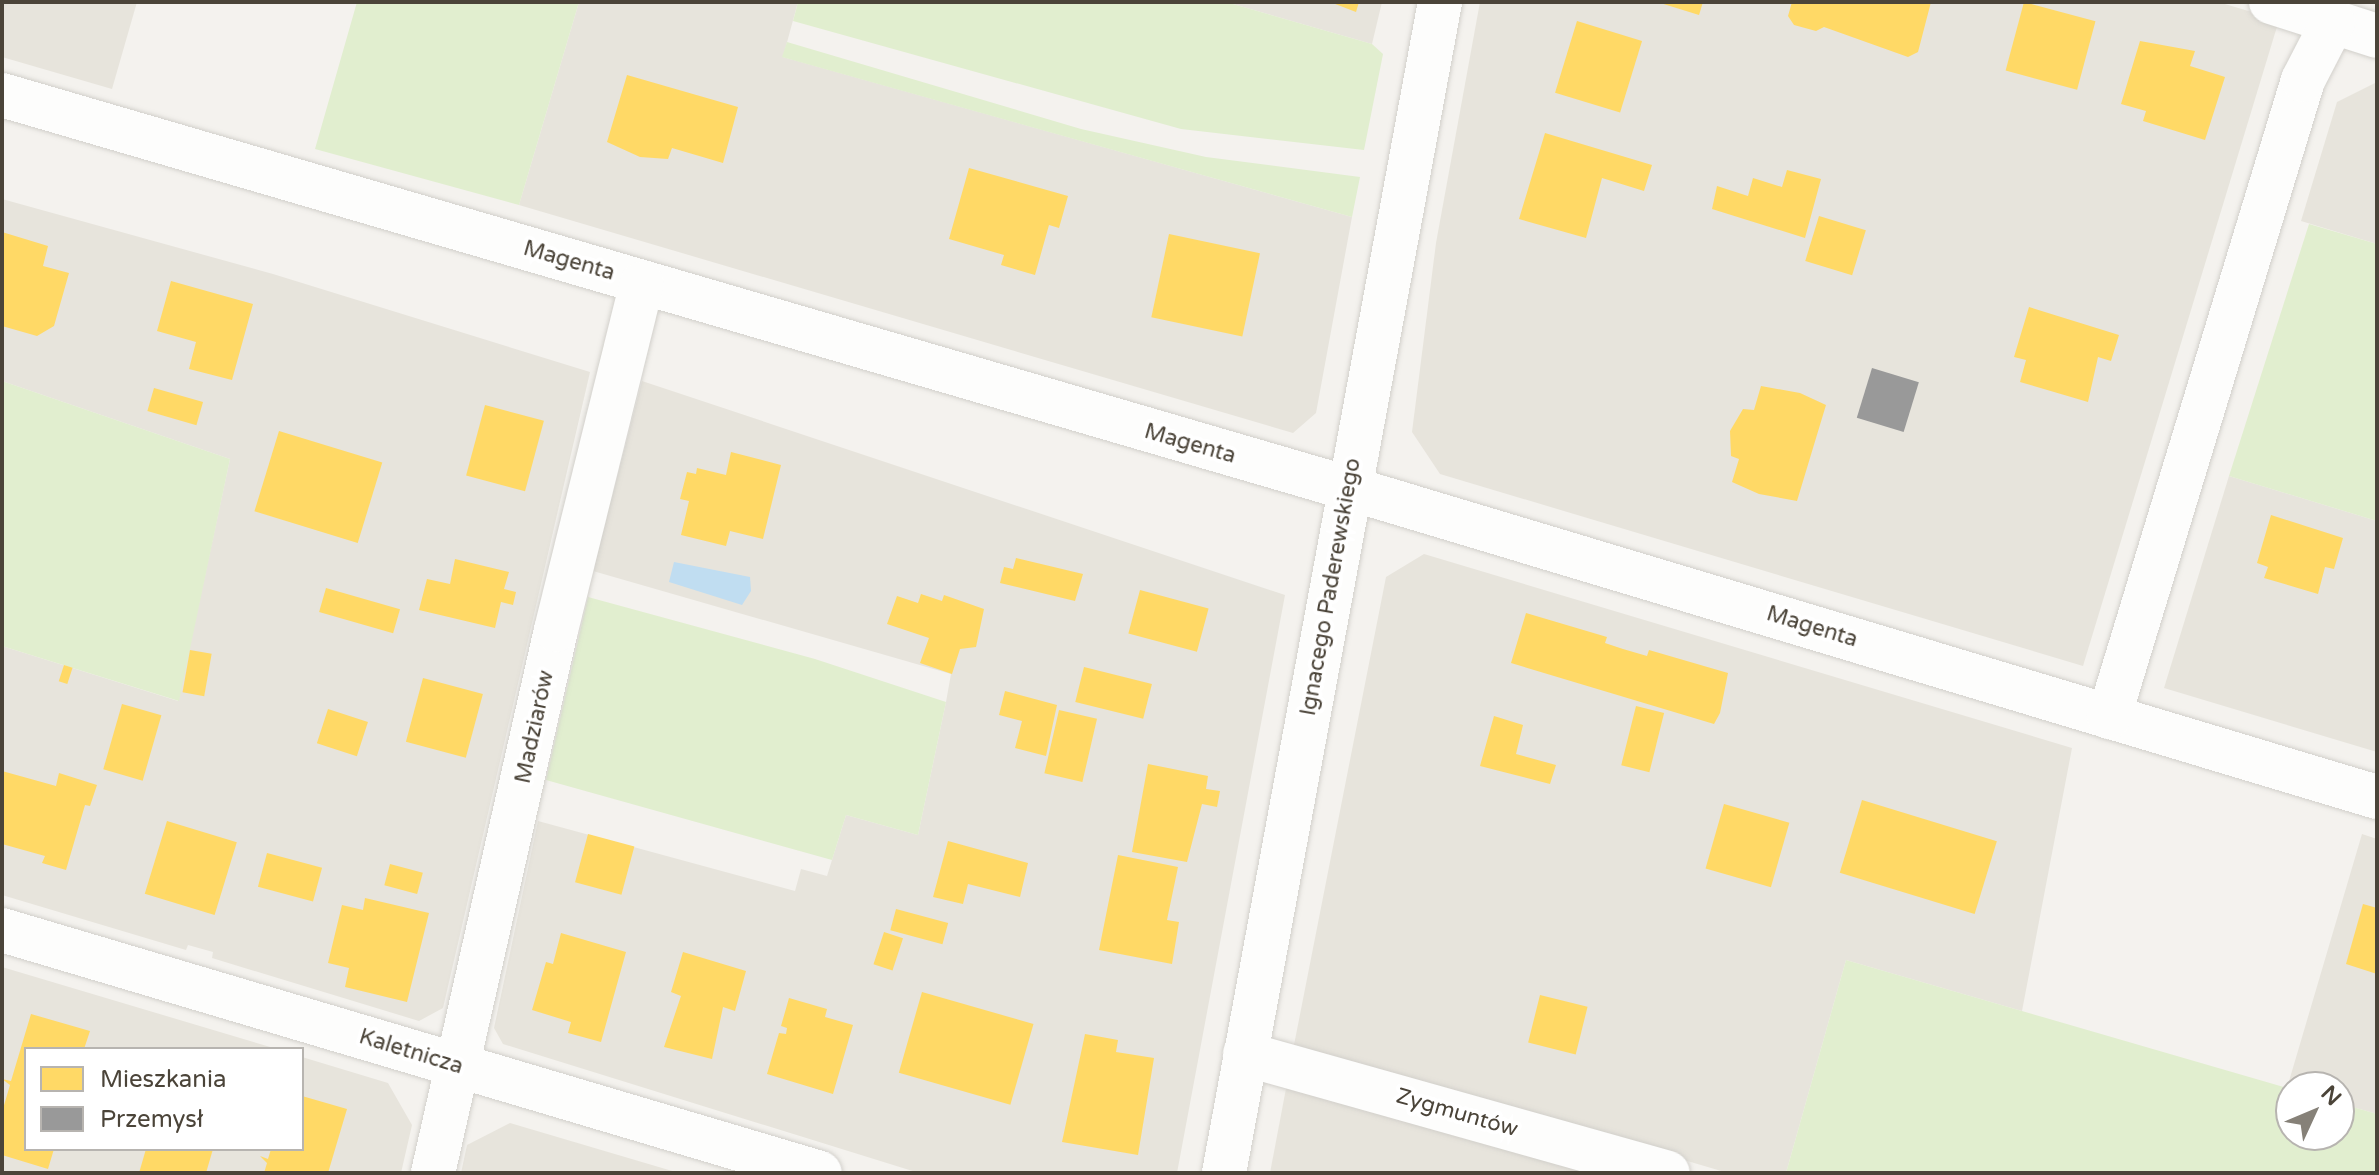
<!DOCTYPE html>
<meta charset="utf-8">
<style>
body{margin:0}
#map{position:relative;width:2379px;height:1175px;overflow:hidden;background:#f4f2ee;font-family:"Varela Round",sans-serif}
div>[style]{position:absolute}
.residential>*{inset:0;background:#e7e4dc}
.green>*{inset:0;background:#e1eecf}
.water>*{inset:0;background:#c0ddf1}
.homes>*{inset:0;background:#ffd966;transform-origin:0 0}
.industry>*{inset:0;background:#999;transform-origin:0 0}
.roads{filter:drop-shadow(0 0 2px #d2d0cb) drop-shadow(0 0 2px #d2d0cb)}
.minor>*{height:44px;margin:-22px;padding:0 22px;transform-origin:22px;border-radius:22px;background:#fdfdfc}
span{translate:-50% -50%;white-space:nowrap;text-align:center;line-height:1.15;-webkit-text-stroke:8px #fff;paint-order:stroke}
.street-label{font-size:22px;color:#4b4439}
.frame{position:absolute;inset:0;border:4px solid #4b4439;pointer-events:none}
.legend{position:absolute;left:24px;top:1047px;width:280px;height:104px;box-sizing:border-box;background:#fff;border:2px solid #b7b4b0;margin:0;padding:10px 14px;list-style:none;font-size:24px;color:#4b4439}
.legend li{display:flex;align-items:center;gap:16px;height:40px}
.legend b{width:40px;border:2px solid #b7b4b0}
.north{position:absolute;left:2275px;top:1071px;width:80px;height:80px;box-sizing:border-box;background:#fff;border:2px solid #b7b4b0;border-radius:50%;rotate:46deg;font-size:22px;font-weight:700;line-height:32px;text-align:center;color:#4b4439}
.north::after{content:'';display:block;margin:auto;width:28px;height:36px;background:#868178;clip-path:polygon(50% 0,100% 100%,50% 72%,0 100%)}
</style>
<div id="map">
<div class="residential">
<i style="clip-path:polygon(2px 2px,137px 2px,112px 89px,2px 57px)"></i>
<i style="clip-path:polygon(579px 2px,798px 2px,783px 57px,1352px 217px,1316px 413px,1293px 433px,519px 205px)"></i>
<i style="clip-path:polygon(1226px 2px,1382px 2px,1372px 44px)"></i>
<i style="clip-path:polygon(1480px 2px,2218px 2px,2279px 20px,2083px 666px,1440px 474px,1412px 432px,1436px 243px)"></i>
<i style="clip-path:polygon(2377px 82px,2377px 244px,2301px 221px,2337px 102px)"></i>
<i style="clip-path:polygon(2px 199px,273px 274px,590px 372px,443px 1008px,419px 1021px,212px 958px,213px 952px,188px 945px,186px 950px,2px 895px,2px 646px,178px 701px,230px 459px,2px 381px)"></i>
<i style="clip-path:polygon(642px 381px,1285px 595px,1177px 1173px,919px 1173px,503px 1044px,494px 1028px,538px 821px,795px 891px,801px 869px,827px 876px,846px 815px,918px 835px,946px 702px,951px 674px,593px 571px)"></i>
<i style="clip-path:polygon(2229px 476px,2377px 521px,2377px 752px,2164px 688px)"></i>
<i style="clip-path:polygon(1424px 554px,2072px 748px,2022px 1011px,1846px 960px,1786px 1173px,1728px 1173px,1294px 1045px,1386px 577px)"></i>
<i style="clip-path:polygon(2362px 834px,2377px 839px,2377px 1114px,2339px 1103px,2339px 1087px,2287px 1088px)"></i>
<i style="clip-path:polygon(2px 967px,277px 1049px,26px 1049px,26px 1149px,302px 1149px,302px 1057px,388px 1083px,412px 1125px,401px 1173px,2px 1173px)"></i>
<i style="clip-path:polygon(1288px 1078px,1605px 1173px,1270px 1173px)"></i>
<i style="clip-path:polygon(510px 1123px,679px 1173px,461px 1173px,467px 1145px)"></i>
</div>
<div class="green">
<i style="clip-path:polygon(357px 2px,579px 2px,519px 205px,315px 149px)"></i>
<i style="clip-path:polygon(798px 2px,1226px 2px,1372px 44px,1383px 54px,1364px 150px,1181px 129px,793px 21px)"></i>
<i style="clip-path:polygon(787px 42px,1081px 129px,1206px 157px,1360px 177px,1352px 217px,782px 57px)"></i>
<i style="clip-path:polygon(2309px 224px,2377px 244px,2377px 521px,2229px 476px)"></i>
<i style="clip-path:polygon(2px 381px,230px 459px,179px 701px,2px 646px)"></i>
<i style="clip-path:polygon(588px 597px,815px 659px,946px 702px,918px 835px,846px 815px,832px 860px,546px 780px)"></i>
<i style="clip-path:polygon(1846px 960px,2291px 1089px,2291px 1135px,2339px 1135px,2339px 1103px,2377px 1114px,2377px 1173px,1786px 1173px)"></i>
</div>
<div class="water">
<i style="clip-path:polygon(674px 562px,750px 577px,751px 591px,742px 605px,669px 582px)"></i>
</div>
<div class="homes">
<i style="clip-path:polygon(1330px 2px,1359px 2px,1356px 12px)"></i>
<i style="clip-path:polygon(1657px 2px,1703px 2px,1699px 15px)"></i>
<i style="clip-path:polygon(1792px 2px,1931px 2px,1918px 52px,1908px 57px,1824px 27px,1816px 31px,1794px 25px,1788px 16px)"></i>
<i style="left:2024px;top:2px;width:74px;height:71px;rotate:15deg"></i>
<i style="left:1577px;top:21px;width:68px;height:75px;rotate:17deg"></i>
<i style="clip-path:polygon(2140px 41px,2195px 51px,2190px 66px,2225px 77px,2205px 140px,2143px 121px,2146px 111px,2121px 104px)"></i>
<i style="clip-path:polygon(627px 75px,738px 107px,723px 163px,672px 148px,668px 159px,640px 157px,607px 142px)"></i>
<i style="clip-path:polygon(1545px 133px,1652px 165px,1644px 191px,1602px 178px,1586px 238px,1519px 219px)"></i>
<i style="clip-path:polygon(969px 168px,1068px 196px,1059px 228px,1049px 225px,1035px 275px,1001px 265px,1004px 255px,949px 239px)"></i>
<i style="clip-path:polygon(1787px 170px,1821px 179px,1805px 238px,1712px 209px,1717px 186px,1748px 196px,1753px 178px,1782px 187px)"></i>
<i style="left:1819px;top:216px;width:49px;height:47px;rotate:17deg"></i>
<i style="clip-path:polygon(2px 232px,48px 246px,43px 266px,69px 273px,54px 326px,37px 336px,2px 326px)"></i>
<i style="left:1169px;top:234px;width:93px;height:85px;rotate:12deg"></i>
<i style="clip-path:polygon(171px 281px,253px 304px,232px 380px,189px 369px,196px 342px,157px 331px)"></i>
<i style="clip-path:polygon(2029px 307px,2119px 335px,2111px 361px,2098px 357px,2088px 402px,2020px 382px,2026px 360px,2014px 357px)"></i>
<i style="clip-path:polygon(1761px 386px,1800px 393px,1826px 405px,1797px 501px,1759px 494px,1732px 482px,1739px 459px,1731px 456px,1730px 431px,1743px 409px,1754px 410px)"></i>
<i style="left:154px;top:388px;width:51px;height:24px;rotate:16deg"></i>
<i style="left:485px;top:405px;width:61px;height:73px;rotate:15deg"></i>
<i style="left:279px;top:431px;width:108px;height:84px;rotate:17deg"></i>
<i style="clip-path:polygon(731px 452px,781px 465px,763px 539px,730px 531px,726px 546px,681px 535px,689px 501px,680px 499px,687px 472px,696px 474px,697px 468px,726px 475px)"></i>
<i style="clip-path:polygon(2271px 515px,2343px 538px,2334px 569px,2325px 567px,2318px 594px,2264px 578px,2268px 567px,2257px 563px)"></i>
<i style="clip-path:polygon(1016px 558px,1083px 574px,1075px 601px,1000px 583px,1004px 567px,1013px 569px)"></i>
<i style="clip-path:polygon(455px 559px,509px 572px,504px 589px,516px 592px,513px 605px,501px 602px,495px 628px,419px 610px,427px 579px,450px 584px)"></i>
<i style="left:326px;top:588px;width:77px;height:25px;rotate:16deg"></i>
<i style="left:1140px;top:590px;width:71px;height:45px;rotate:15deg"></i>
<i style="clip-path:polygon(921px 594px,942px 601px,944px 595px,984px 609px,976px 647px,960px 649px,952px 674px,920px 663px,929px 638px,887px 624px,897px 596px,918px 603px)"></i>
<i style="clip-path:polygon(1526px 613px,1607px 637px,1605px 643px,1623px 649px,1647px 656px,1649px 650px,1728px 673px,1720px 713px,1714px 724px,1511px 663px)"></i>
<i style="left:190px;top:650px;width:22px;height:43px;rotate:10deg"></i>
<i style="left:64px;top:665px;width:9px;height:17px;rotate:18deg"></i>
<i style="left:1084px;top:667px;width:70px;height:36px;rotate:14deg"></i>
<i style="left:423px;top:678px;width:62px;height:66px;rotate:15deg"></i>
<i style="clip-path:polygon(1005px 691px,1057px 705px,1046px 756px,1015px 748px,1022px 721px,999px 715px)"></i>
<i style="left:122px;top:704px;width:41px;height:68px;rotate:16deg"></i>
<i style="left:1636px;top:706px;width:29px;height:61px;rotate:14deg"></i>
<i style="left:328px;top:709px;width:42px;height:36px;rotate:18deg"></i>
<i style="left:1059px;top:710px;width:39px;height:65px;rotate:13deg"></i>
<i style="clip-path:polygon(1494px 716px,1523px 725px,1516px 754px,1556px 765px,1550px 784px,1480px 766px)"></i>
<i style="clip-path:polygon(1148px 764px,1208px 776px,1206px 789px,1220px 791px,1217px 807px,1202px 804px,1187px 862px,1132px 852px)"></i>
<i style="clip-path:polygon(2px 771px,56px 786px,59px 773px,97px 785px,90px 806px,85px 805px,66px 870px,42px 863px,45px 856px,2px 844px)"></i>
<i style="left:1862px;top:800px;width:141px;height:76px;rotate:17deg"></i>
<i style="left:1724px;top:804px;width:68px;height:67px;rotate:16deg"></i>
<i style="left:167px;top:821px;width:73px;height:76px;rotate:17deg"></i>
<i style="left:588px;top:834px;width:48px;height:50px;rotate:15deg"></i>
<i style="clip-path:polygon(948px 841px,1028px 863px,1020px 897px,968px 884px,963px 904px,933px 897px)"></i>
<i style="left:267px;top:853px;width:57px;height:35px;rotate:15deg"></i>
<i style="clip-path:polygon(1118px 855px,1178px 867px,1167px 920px,1179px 922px,1172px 964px,1099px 950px)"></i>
<i style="left:390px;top:864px;width:34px;height:22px;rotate:15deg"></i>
<i style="clip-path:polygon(365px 898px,429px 913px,407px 1002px,345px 987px,349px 968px,328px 963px,342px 905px,363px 910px)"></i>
<i style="clip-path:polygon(2363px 904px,2377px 908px,2377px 974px,2346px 964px)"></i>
<i style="left:896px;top:909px;width:54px;height:22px;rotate:15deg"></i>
<i style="left:884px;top:932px;width:20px;height:34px;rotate:18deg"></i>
<i style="clip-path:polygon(561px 933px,626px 952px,601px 1042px,568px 1033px,571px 1022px,532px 1010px,546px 962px,553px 964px)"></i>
<i style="clip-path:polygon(683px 952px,746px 971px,735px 1011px,723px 1007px,712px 1059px,664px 1047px,681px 996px,671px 992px)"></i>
<i style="left:922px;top:992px;width:116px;height:84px;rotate:16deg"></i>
<i style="left:1540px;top:995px;width:49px;height:49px;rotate:14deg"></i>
<i style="clip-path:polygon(789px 998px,827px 1009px,825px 1017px,853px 1025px,833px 1094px,767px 1074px,779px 1033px,786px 1034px,787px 1028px,781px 1026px)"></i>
<i style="clip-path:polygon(31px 1014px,90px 1031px,84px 1049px,26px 1049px,26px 1149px,54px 1149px,48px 1169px,2px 1155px,2px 1112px,10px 1085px,2px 1079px,11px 1081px)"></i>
<i style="clip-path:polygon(1085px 1034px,1118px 1040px,1116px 1052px,1154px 1058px,1138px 1155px,1062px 1142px)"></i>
<i style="clip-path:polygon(302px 1096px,347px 1109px,328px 1173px,264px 1173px,267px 1163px,260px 1156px,268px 1159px,271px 1149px,302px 1149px)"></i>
<i style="clip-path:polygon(146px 1149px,213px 1149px,206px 1173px,139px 1173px)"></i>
</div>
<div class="industry">
<i style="left:1872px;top:368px;width:49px;height:52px;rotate:17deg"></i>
</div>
<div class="roads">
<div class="minor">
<i style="left:2271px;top:2px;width:111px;rotate:17.8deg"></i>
<i style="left:2px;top:95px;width:1438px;rotate:16.28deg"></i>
<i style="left:1382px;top:498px;width:1039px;rotate:16.73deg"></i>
<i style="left:2109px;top:717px;width:666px;rotate:-73.06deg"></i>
<i style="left:2303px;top:80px;width:65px;rotate:-62.7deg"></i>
<i style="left:2px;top:930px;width:853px;rotate:16.54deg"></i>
<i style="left:1245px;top:1054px;width:439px;rotate:15.7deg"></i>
<i style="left:433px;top:1173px;width:557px;rotate:-77.24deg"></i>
<i style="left:556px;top:630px;width:357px;rotate:-76.1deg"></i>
<i style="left:1224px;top:1173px;width:1191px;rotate:-79.55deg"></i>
</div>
</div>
<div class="street-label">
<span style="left:569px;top:261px;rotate:16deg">Magenta</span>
<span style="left:1190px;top:444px;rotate:16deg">Magenta</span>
<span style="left:1331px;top:587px;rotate:-80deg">Ignacego Paderewskiego</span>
<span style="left:1812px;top:627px;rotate:17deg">Magenta</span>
<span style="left:535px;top:727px;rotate:-78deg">Madziarów</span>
<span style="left:411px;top:1052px;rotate:17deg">Kaletnicza</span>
<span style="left:1457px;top:1113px;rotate:16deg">Zygmuntów</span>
</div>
<div class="frame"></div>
<ul class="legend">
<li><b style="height:22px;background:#ffd966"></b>Mieszkania</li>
<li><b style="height:22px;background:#999"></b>Przemysł</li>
</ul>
<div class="north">N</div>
</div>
